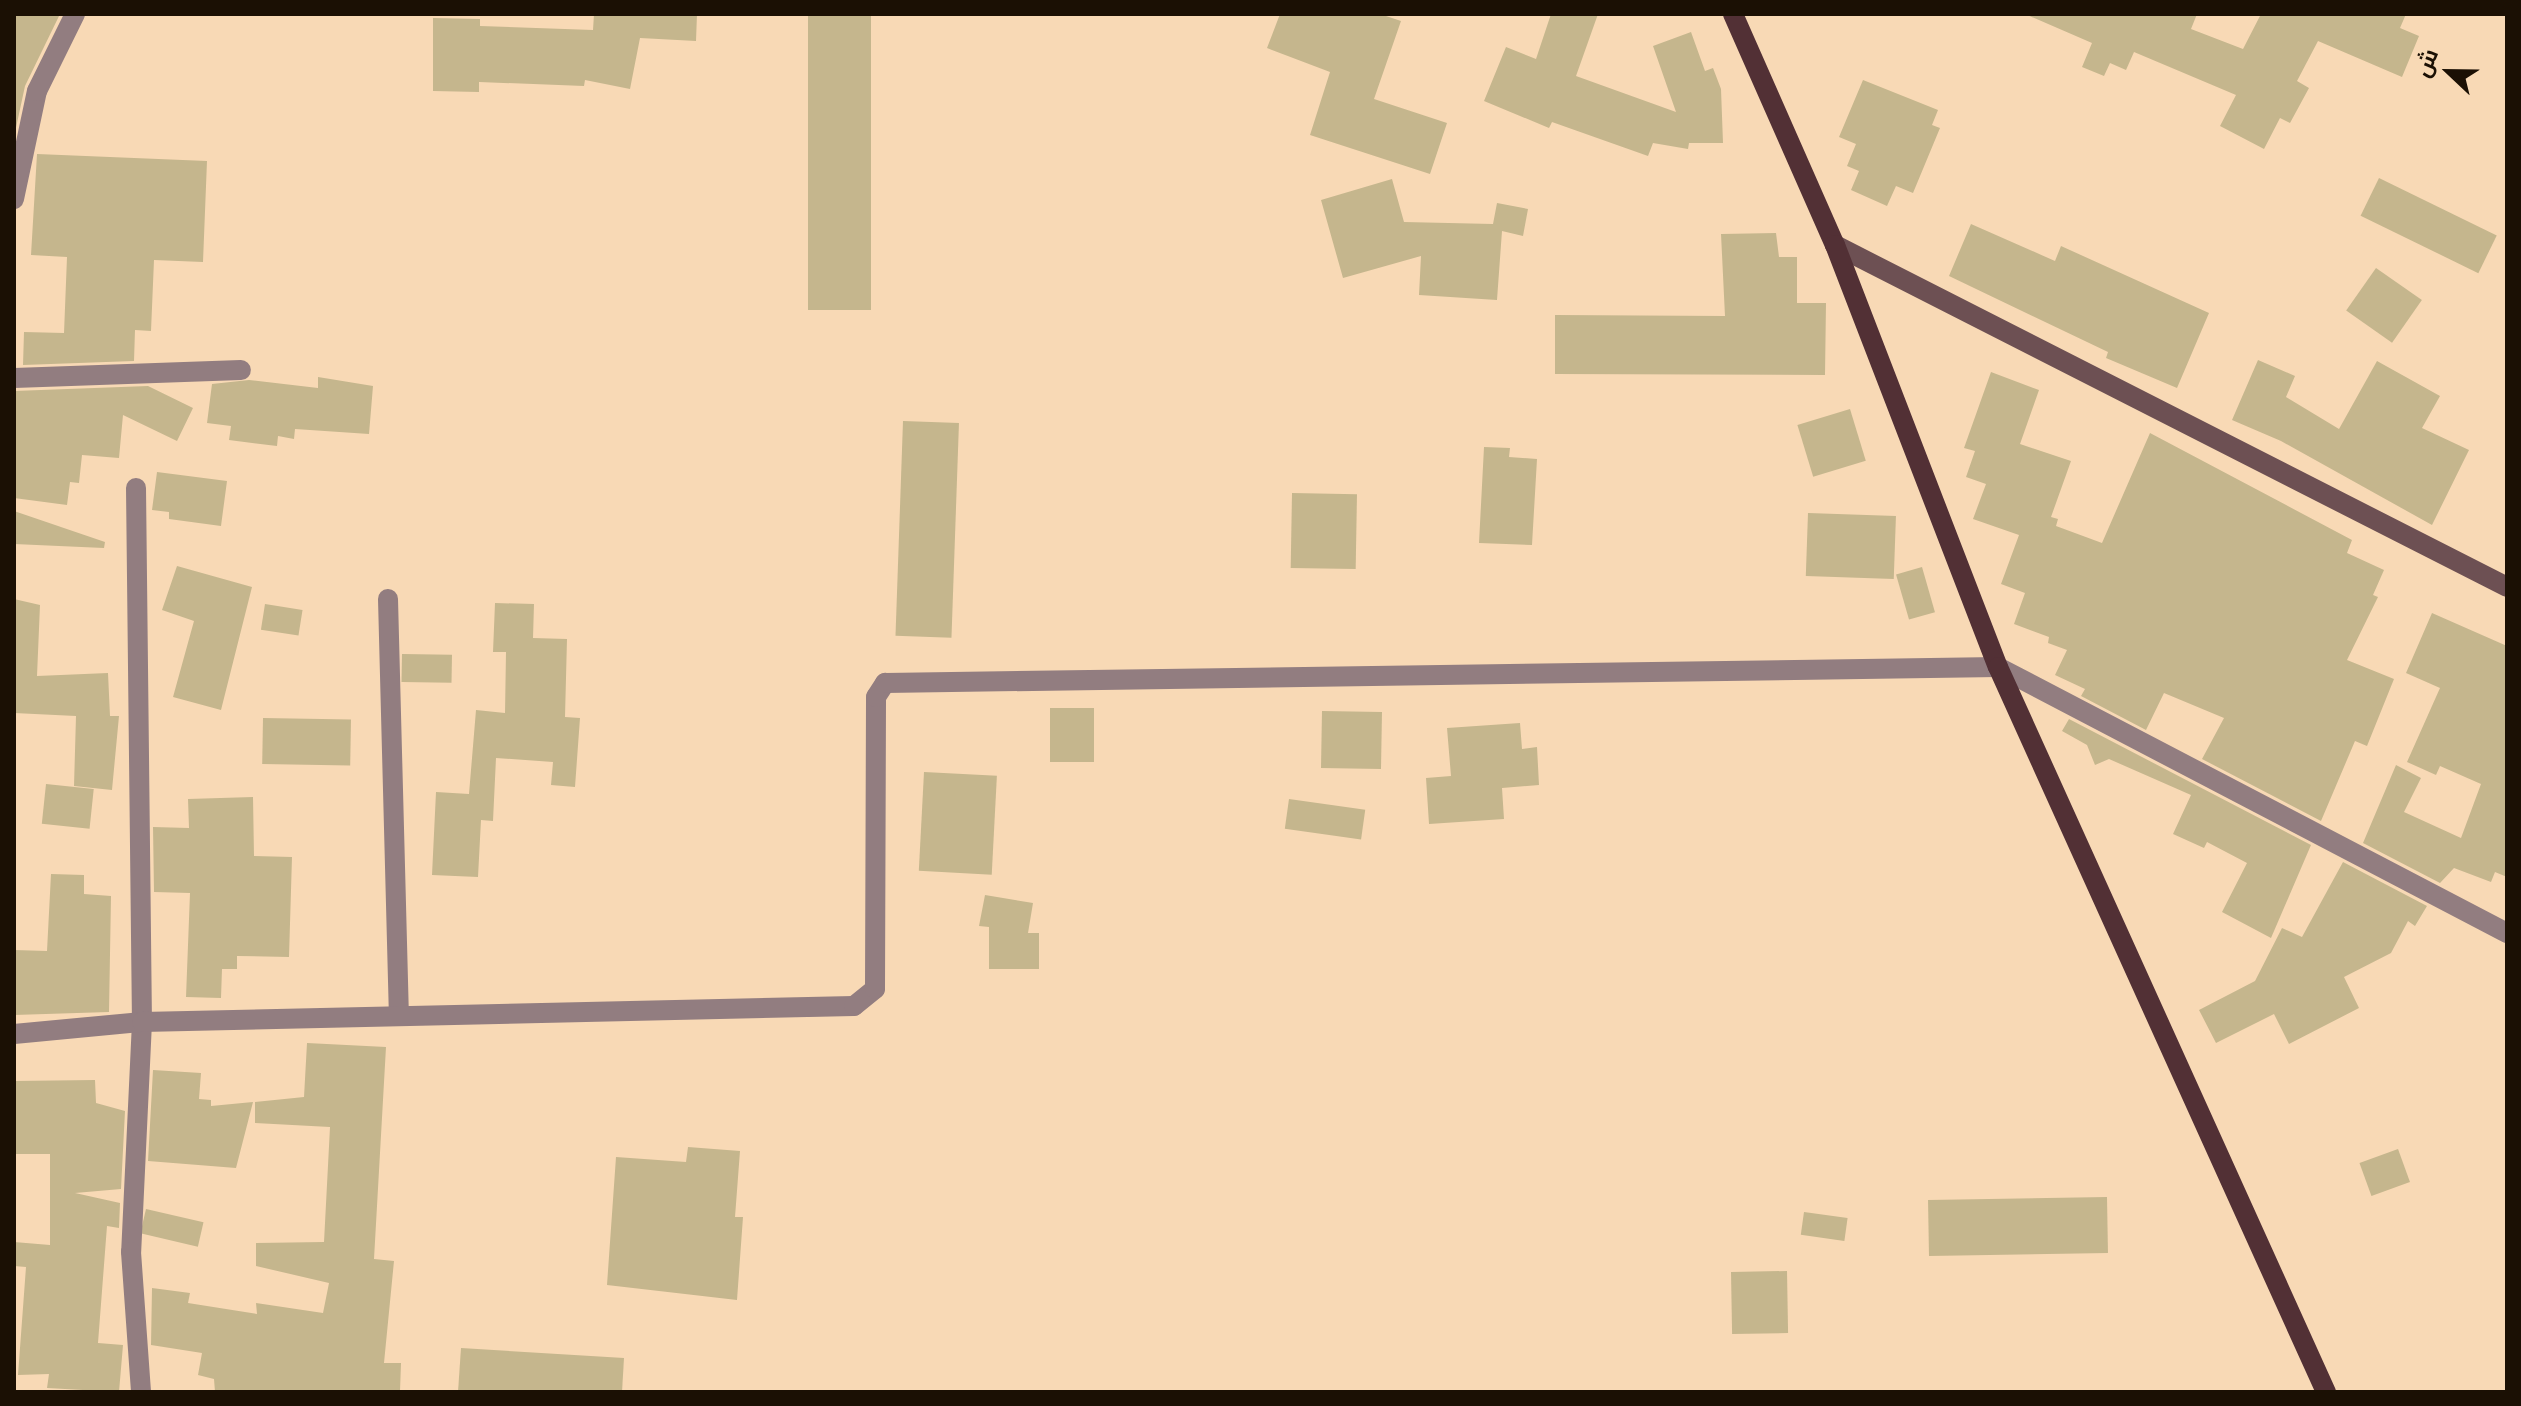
<!DOCTYPE html>
<meta charset="utf-8">
<style>
body{margin:0}
#map{position:relative;width:2521px;height:1406px;overflow:hidden;background:#f8d9b5;font-family:"Roboto Condensed",Cairo,sans-serif}
div>[style]{position:absolute}
.building>*{inset:0;background:#c5b68d;transform-origin:0 0}
.street>*{height:20px;margin:-10px;padding:0 10px;transform-origin:10px;border-radius:10px;background:#927d80}
.secondary>*{height:20px;margin:-10px;padding:0 10px;transform-origin:10px;border-radius:10px;background:#6d5053}
.primary>*{height:20px;margin:-10px;padding:0 10px;transform-origin:10px;border-radius:10px;background:#523035}
span{translate:-50% -50%;white-space:nowrap;text-align:center;line-height:1.15;-webkit-text-stroke:6px #f8d9b5;paint-order:stroke}
.frame{position:absolute;inset:0;border:16px solid #1b1004;pointer-events:none}
.north{position:absolute;left:2409px;top:32px;width:80px;height:80px;-webkit-text-stroke:6px #f8d9b5;paint-order:stroke;rotate:292deg;font-size:22px;font-weight:700;line-height:32px;text-align:center;color:#1b1004}
.north::after{content:'';display:block;margin:auto;width:28px;height:36px;background:#1b1004;clip-path:polygon(50% 0,100% 100%,50% 72%,0 100%)}
</style>
<div id="map">
<div class="building">
<i style="clip-path:polygon(14px 14px,60px 14px,25px 86px,14px 137px)"></i>
<i style="clip-path:polygon(594px 14px,697px 14px,696px 41px,640px 38px,630px 89px,585px 80px,584px 86px,479px 82px,479px 92px,433px 91px,433px 18px,480px 19px,480px 26px,593px 30px)"></i>
<i style="left:808px;top:14px;width:63px;height:296px"></i>
<i style="clip-path:polygon(1280px 14px,1380px 14px,1401px 21px,1374px 99px,1447px 123px,1430px 174px,1310px 135px,1330px 72px,1267px 48px)"></i>
<i style="clip-path:polygon(1551px 14px,1598px 14px,1576px 76px,1676px 112px,1653px 46px,1691px 32px,1705px 71px,1713px 68px,1721px 89px,1723px 143px,1689px 143px,1688px 149px,1653px 143px,1648px 156px,1552px 122px,1549px 128px,1484px 101px,1506px 47px,1536px 59px)"></i>
<i style="clip-path:polygon(2025px 14px,2197px 14px,2191px 29px,2243px 49px,2261px 14px,2406px 14px,2400px 28px,2419px 36px,2402px 77px,2318px 41px,2297px 81px,2309px 88px,2290px 123px,2280px 118px,2264px 149px,2220px 126px,2236px 95px,2134px 52px,2126px 70px,2110px 63px,2104px 76px,2082px 67px,2092px 43px)"></i>
<i style="clip-path:polygon(1863px 80px,1938px 110px,1932px 125px,1940px 128px,1913px 193px,1896px 186px,1887px 206px,1851px 190px,1859px 171px,1847px 166px,1856px 144px,1839px 137px)"></i>
<i style="clip-path:polygon(37px 154px,207px 161px,203px 262px,154px 260px,151px 331px,135px 330px,134px 361px,23px 365px,24px 332px,64px 333px,67px 257px,31px 255px)"></i>
<i style="left:2379px;top:178px;width:131px;height:42px;rotate:26deg"></i>
<i style="clip-path:polygon(1392px 179px,1404px 222px,1493px 224px,1497px 203px,1528px 209px,1523px 236px,1502px 231px,1497px 300px,1419px 295px,1421px 256px,1343px 278px,1321px 200px)"></i>
<i style="clip-path:polygon(1971px 224px,2055px 261px,2061px 246px,2209px 313px,2177px 388px,2106px 358px,2108px 352px,1949px 276px)"></i>
<i style="clip-path:polygon(1776px 233px,1779px 257px,1797px 257px,1797px 303px,1826px 303px,1825px 375px,1555px 374px,1555px 315px,1725px 316px,1721px 234px)"></i>
<i style="left:2376px;top:268px;width:56px;height:52px;rotate:35deg"></i>
<i style="clip-path:polygon(2258px 360px,2295px 376px,2286px 397px,2339px 429px,2377px 361px,2440px 396px,2422px 428px,2469px 450px,2432px 525px,2281px 441px,2232px 420px)"></i>
<i style="clip-path:polygon(1991px 372px,2039px 390px,2020px 444px,2071px 461px,2051px 517px,2058px 519px,2056px 526px,2102px 543px,2150px 433px,2352px 540px,2347px 553px,2384px 570px,2373px 595px,2378px 597px,2347px 660px,2394px 679px,2367px 746px,2355px 741px,2321px 821px,2202px 759px,2224px 718px,2164px 693px,2146px 730px,2081px 696px,2085px 689px,2055px 675px,2067px 650px,2048px 643px,2049px 637px,2014px 624px,2025px 593px,2001px 584px,2019px 535px,1973px 519px,1986px 484px,1966px 477px,1975px 451px,1964px 448px)"></i>
<i style="clip-path:polygon(318px 377px,373px 386px,369px 434px,295px 429px,294px 439px,278px 436px,277px 446px,229px 440px,231px 426px,207px 423px,212px 384px,249px 380px,318px 388px)"></i>
<i style="clip-path:polygon(148px 386px,193px 408px,177px 441px,123px 415px,119px 458px,82px 455px,79px 483px,70px 482px,67px 505px,14px 498px,14px 391px)"></i>
<i style="left:1850px;top:409px;width:54px;height:55px;rotate:73deg"></i>
<i style="left:903px;top:421px;width:56px;height:215px;rotate:2deg"></i>
<i style="clip-path:polygon(1484px 447px,1510px 448px,1509px 457px,1537px 459px,1532px 545px,1479px 543px)"></i>
<i style="clip-path:polygon(157px 472px,227px 481px,221px 526px,169px 519px,169px 512px,152px 510px)"></i>
<i style="left:1292px;top:493px;width:65px;height:75px;rotate:1deg"></i>
<i style="clip-path:polygon(14px 511px,105px 542px,104px 548px,14px 544px)"></i>
<i style="left:1808px;top:513px;width:88px;height:63px;rotate:2deg"></i>
<i style="clip-path:polygon(177px 566px,252px 587px,221px 710px,173px 697px,194px 621px,162px 610px)"></i>
<i style="left:1922px;top:567px;width:47px;height:27px;rotate:74deg"></i>
<i style="clip-path:polygon(14px 599px,40px 605px,37px 676px,108px 673px,110px 716px,119px 716px,112px 790px,74px 786px,76px 716px,14px 713px)"></i>
<i style="clip-path:polygon(495px 603px,534px 604px,533px 638px,567px 639px,565px 717px,580px 718px,575px 787px,551px 785px,553px 762px,496px 758px,493px 821px,481px 820px,478px 877px,432px 875px,436px 792px,469px 794px,476px 710px,505px 713px,506px 652px,493px 652px)"></i>
<i style="left:265px;top:604px;width:38px;height:26px;rotate:9deg"></i>
<i style="clip-path:polygon(2432px 613px,2507px 646px,2507px 877px,2495px 872px,2491px 882px,2454px 868px,2440px 883px,2363px 843px,2396px 765px,2421px 778px,2404px 812px,2461px 838px,2481px 784px,2440px 766px,2436px 775px,2407px 762px,2440px 688px,2406px 673px)"></i>
<i style="left:402px;top:654px;width:50px;height:28px;rotate:1deg"></i>
<i style="left:1050px;top:708px;width:44px;height:54px"></i>
<i style="left:1322px;top:711px;width:60px;height:57px;rotate:1deg"></i>
<i style="left:263px;top:718px;width:88px;height:46px;rotate:1deg"></i>
<i style="clip-path:polygon(2069px 719px,2311px 845px,2271px 938px,2222px 912px,2247px 863px,2207px 842px,2204px 848px,2173px 834px,2191px 795px,2109px 759px,2095px 765px,2087px 745px,2062px 731px)"></i>
<i style="clip-path:polygon(1520px 723px,1522px 749px,1537px 747px,1539px 785px,1502px 788px,1504px 819px,1429px 824px,1426px 778px,1451px 776px,1447px 728px)"></i>
<i style="left:924px;top:772px;width:73px;height:99px;rotate:3deg"></i>
<i style="left:46px;top:784px;width:48px;height:40px;rotate:6deg"></i>
<i style="clip-path:polygon(253px 797px,254px 856px,292px 857px,289px 957px,237px 956px,237px 969px,222px 969px,221px 998px,186px 997px,190px 893px,154px 892px,153px 827px,189px 828px,188px 799px)"></i>
<i style="left:1289px;top:799px;width:77px;height:30px;rotate:8deg"></i>
<i style="clip-path:polygon(2343px 862px,2427px 906px,2415px 926px,2408px 921px,2391px 953px,2344px 977px,2359px 1008px,2289px 1044px,2274px 1014px,2216px 1043px,2199px 1010px,2255px 981px,2282px 928px,2302px 937px)"></i>
<i style="clip-path:polygon(51px 874px,84px 875px,84px 894px,111px 896px,109px 1012px,14px 1015px,14px 950px,47px 951px)"></i>
<i style="clip-path:polygon(985px 895px,1033px 903px,1028px 933px,1039px 933px,1039px 969px,989px 969px,989px 927px,979px 926px)"></i>
<i style="clip-path:polygon(307px 1043px,386px 1047px,374px 1259px,394px 1261px,384px 1363px,401px 1363px,400px 1391px,215px 1392px,214px 1379px,198px 1375px,202px 1353px,151px 1345px,152px 1288px,190px 1293px,188px 1303px,257px 1314px,256px 1303px,323px 1313px,329px 1283px,256px 1266px,256px 1243px,324px 1242px,330px 1127px,255px 1123px,255px 1102px,304px 1097px)"></i>
<i style="clip-path:polygon(153px 1070px,201px 1073px,199px 1099px,211px 1100px,211px 1106px,253px 1102px,236px 1168px,148px 1161px)"></i>
<i style="clip-path:polygon(95px 1080px,96px 1103px,125px 1111px,121px 1189px,75px 1193px,120px 1203px,119px 1228px,107px 1226px,98px 1343px,123px 1345px,119px 1392px,47px 1388px,49px 1374px,18px 1375px,26px 1267px,14px 1266px,14px 1242px,50px 1245px,50px 1154px,14px 1154px,14px 1081px)"></i>
<i style="clip-path:polygon(688px 1147px,740px 1151px,735px 1217px,743px 1217px,737px 1300px,607px 1285px,616px 1157px,686px 1162px)"></i>
<i style="left:2398px;top:1149px;width:35px;height:41px;rotate:70deg"></i>
<i style="left:2107px;top:1197px;width:56px;height:179px;rotate:89deg"></i>
<i style="left:146px;top:1209px;width:59px;height:25px;rotate:13deg"></i>
<i style="left:1804px;top:1212px;width:44px;height:23px;rotate:8deg"></i>
<i style="left:1787px;top:1271px;width:62px;height:56px;rotate:89deg"></i>
<i style="clip-path:polygon(461px 1348px,624px 1358px,622px 1392px,458px 1392px)"></i>
</div>
<div class="street">
<i style="left:14px;top:199px;width:110px;rotate:-78deg"></i>
<i style="left:37px;top:91px;width:86px;rotate:-63.7deg"></i>
<i style="left:14px;top:378px;width:227px;rotate:-2deg"></i>
<i style="left:136px;top:488px;width:534px;rotate:89.36deg"></i>
<i style="left:142px;top:1022px;width:230px;rotate:92.7deg"></i>
<i style="left:131px;top:1252px;width:140px;rotate:85.9deg"></i>
<i style="left:388px;top:599px;width:417px;rotate:88.5deg"></i>
<i style="left:14px;top:1034px;width:129px;rotate:-5.4deg"></i>
<i style="left:142px;top:1022px;width:712px;rotate:-1.29deg"></i>
<i style="left:854px;top:1006px;width:27px;rotate:-39deg"></i>
<i style="left:875px;top:989px;width:292px;rotate:-89.8deg"></i>
<i style="left:876px;top:697px;width:17px;rotate:-57deg"></i>
<i style="left:885px;top:683px;width:1113px;rotate:-0.82deg"></i>
<i style="left:1998px;top:667px;width:574px;rotate:27.59deg"></i>
</div>
<div class="secondary">
<i style="left:1835px;top:245px;width:754px;rotate:26.97deg"></i>
</div>
<div class="primary">
<i style="left:1733px;top:14px;width:253px;rotate:66.2deg"></i>
<i style="left:1835px;top:245px;width:452px;rotate:68.9deg"></i>
<i style="left:1998px;top:667px;width:796px;rotate:65.66deg"></i>
</div>
<div class="frame"></div>
<div class="north">ش</div>
</div>
